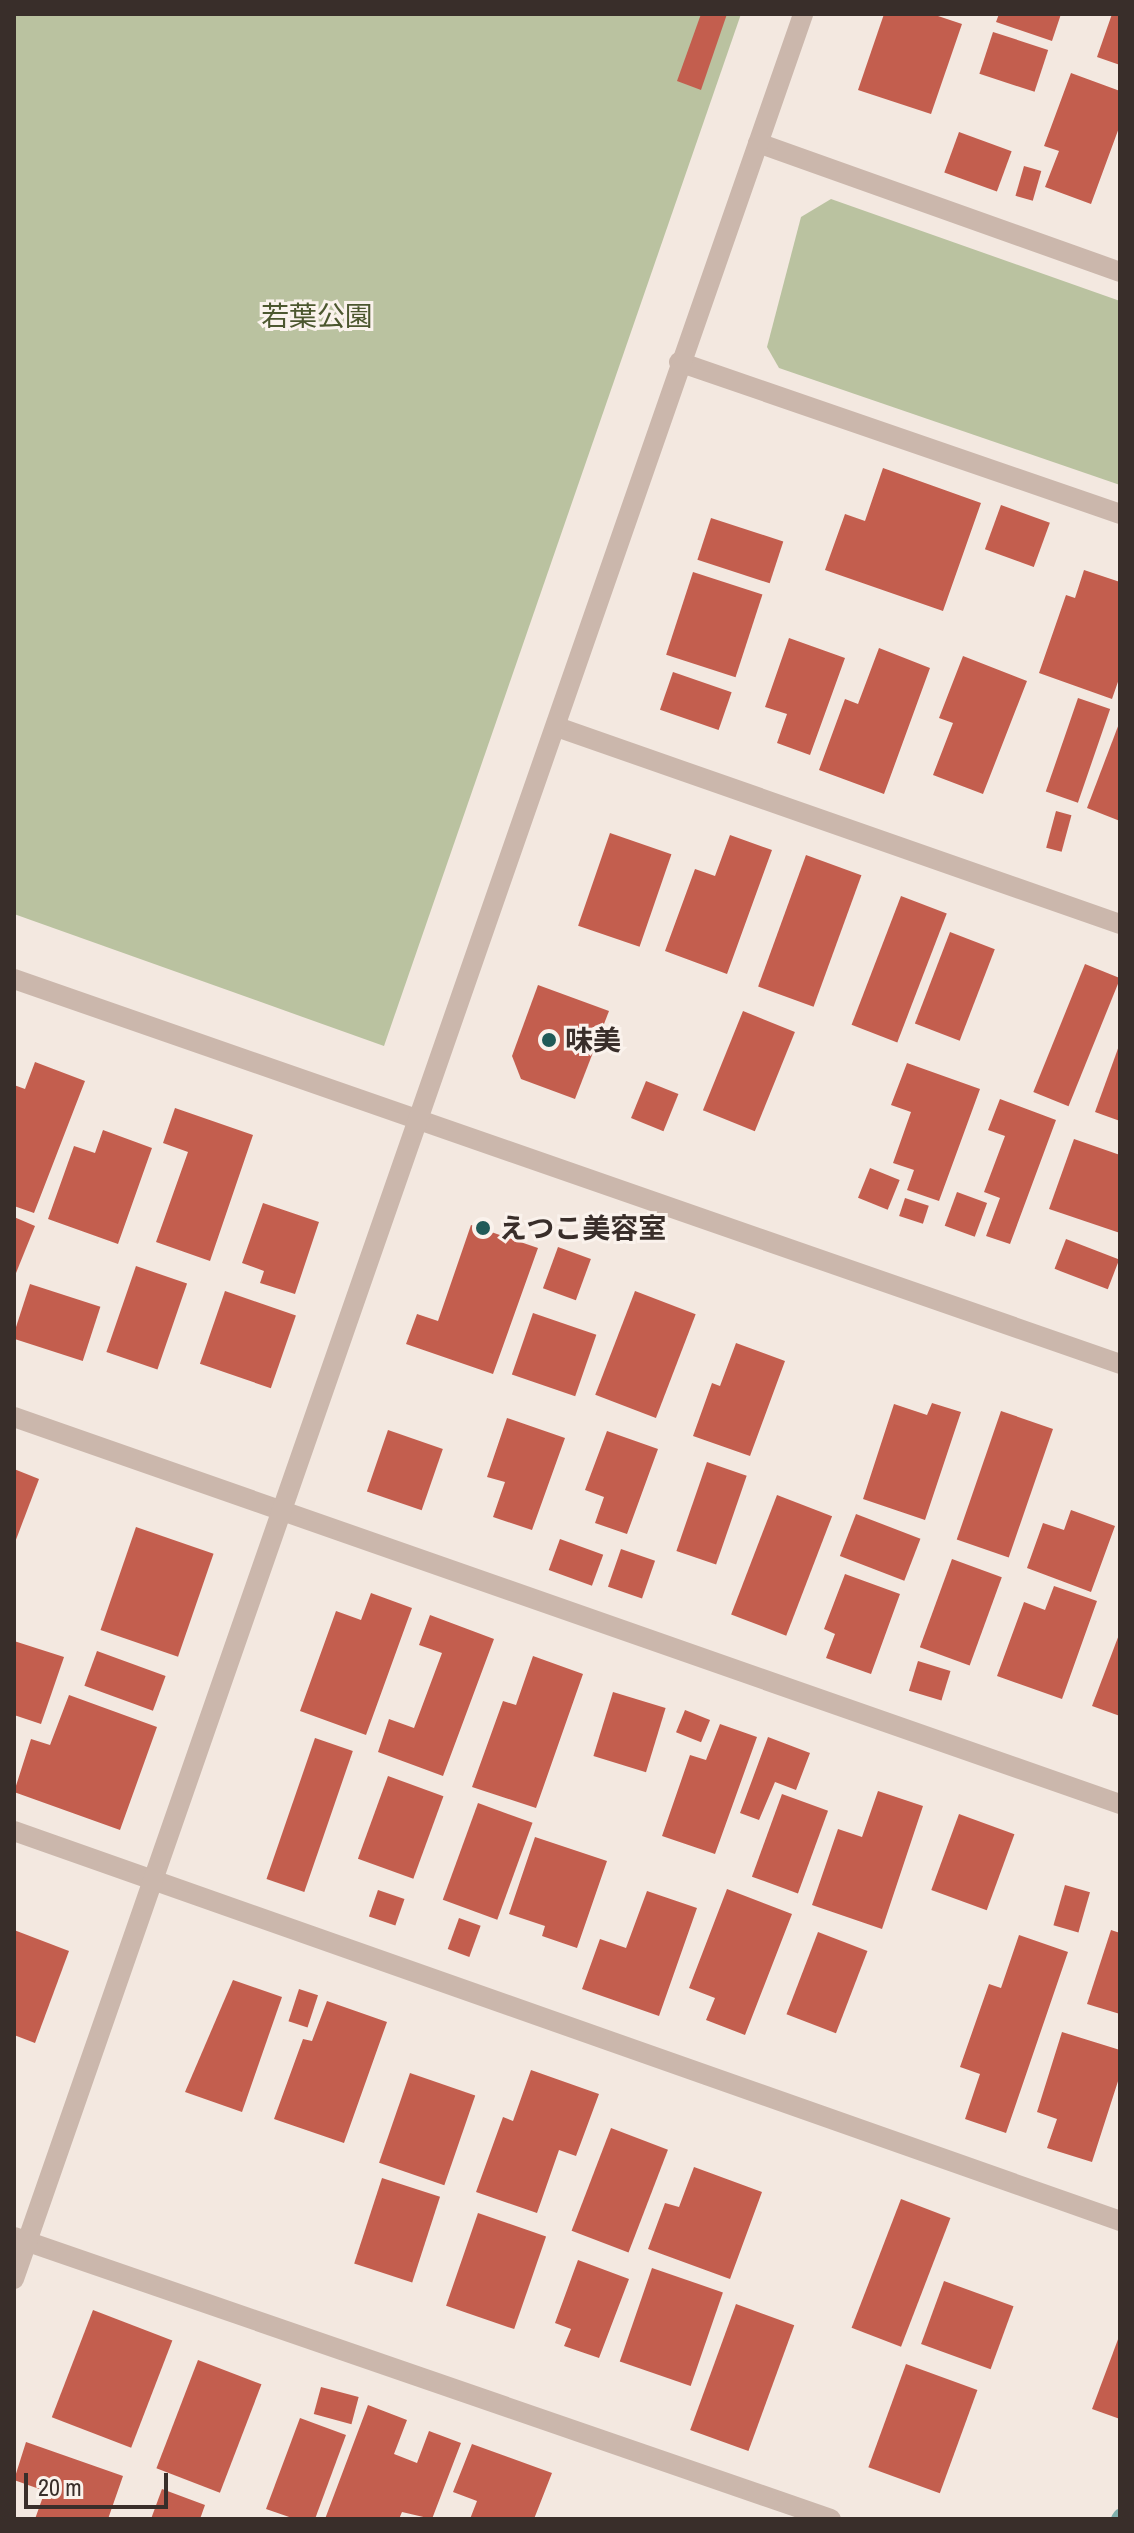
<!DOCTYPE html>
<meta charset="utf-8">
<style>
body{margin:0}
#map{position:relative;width:1134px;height:2533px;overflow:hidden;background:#f3e8e0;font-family:"Archivo Narrow","Noto Sans JP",sans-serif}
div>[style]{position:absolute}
.green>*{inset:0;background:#bac2a0}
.stream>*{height:14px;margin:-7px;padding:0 7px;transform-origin:7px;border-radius:7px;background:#7fafac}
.building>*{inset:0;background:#c35e4e;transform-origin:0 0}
.minor>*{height:20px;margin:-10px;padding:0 10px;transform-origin:10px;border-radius:10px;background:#cbb7ac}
.dots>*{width:22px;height:22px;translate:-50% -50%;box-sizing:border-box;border:4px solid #faf2ec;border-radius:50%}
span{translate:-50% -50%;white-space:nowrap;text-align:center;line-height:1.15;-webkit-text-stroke:6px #faf2ec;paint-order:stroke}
.park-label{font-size:28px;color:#4c572f}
.poi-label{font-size:28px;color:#392e2a;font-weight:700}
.left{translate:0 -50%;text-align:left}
.frame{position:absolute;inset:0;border:16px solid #392e2a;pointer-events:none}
.scale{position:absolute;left:24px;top:2473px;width:144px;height:36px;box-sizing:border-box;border:4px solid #392e2a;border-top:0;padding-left:10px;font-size:24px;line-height:28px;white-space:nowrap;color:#392e2a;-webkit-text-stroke:6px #faf2ec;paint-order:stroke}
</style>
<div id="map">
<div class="green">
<i style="clip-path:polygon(14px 14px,741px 14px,384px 1046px,14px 914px)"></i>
<i style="clip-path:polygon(831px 199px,1120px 301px,1120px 485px,779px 368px,767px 347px,801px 217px)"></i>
</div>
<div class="stream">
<i style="left:1118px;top:2519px;width:4px;rotate:-56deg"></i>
</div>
<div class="building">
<i style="clip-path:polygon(701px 14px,727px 14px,701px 90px,677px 81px)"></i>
<i style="clip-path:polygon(884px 14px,932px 14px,962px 24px,931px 114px,858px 90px)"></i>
<i style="clip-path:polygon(999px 14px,1061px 14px,1052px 41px,996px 22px)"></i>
<i style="clip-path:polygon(1112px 14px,1120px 14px,1120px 65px,1097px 57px)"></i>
<i style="left:993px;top:32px;width:58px;height:44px;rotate:18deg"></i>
<i style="clip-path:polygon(1071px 73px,1120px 91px,1120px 125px,1091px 204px,1045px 187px,1059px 151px,1044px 146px)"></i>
<i style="left:959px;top:132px;width:56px;height:43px;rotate:20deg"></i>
<i style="left:1024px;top:166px;width:18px;height:31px;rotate:16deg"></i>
<i style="clip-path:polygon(883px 468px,981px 503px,943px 611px,825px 570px,845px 514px,865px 521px)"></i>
<i style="left:1001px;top:505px;width:52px;height:47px;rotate:20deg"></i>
<i style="left:711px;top:518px;width:76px;height:44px;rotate:18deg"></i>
<i style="clip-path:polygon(1084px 570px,1120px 582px,1120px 676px,1112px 699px,1039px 673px,1066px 595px,1075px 598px)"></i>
<i style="left:693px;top:572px;width:73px;height:87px;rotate:18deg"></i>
<i style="clip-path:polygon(789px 638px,845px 658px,810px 755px,777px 743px,787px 714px,765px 707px)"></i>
<i style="clip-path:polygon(879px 648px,930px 668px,884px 794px,819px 770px,845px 699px,858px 704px)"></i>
<i style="clip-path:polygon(963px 656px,1027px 681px,983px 794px,933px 775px,953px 723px,939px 718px)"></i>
<i style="left:673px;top:672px;width:62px;height:40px;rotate:19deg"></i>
<i style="left:1078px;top:698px;width:34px;height:99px;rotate:19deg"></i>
<i style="clip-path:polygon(1120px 721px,1120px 821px,1087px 808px)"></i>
<i style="left:1056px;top:811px;width:16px;height:38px;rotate:15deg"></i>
<i style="left:610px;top:833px;width:65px;height:98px;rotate:19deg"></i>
<i style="clip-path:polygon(730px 835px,772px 850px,727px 974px,665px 951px,695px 869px,715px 876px)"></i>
<i style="left:806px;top:855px;width:59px;height:140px;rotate:20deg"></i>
<i style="left:901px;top:896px;width:49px;height:138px;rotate:21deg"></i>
<i style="left:950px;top:932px;width:48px;height:98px;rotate:21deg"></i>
<i style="left:1085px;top:964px;width:38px;height:138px;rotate:22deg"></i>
<i style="clip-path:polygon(538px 985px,609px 1011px,575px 1099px,521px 1079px,512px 1056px)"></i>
<i style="left:743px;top:1011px;width:56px;height:107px;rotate:22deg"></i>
<i style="clip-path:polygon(1120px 1043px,1120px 1121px,1095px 1112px)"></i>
<i style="clip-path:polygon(35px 1062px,85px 1081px,34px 1213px,14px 1206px,14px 1085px,25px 1089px)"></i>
<i style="clip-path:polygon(907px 1063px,980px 1089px,939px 1201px,907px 1190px,914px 1170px,893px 1163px,911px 1112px,891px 1105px)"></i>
<i style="left:646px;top:1081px;width:35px;height:40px;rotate:22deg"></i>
<i style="clip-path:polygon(1000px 1099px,1056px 1120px,1010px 1244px,986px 1236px,1000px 1198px,984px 1192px,1005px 1136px,988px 1130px)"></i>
<i style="clip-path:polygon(175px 1108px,253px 1135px,210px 1261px,156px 1242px,188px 1152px,163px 1143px)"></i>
<i style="clip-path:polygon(103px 1130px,152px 1148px,118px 1244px,48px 1219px,74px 1146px,95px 1153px)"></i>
<i style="clip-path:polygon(1074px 1139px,1120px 1155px,1120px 1233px,1049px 1209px)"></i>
<i style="left:870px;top:1168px;width:32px;height:32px;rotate:22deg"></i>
<i style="left:957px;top:1192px;width:32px;height:36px;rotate:20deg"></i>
<i style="left:905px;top:1198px;width:25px;height:19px;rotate:18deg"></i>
<i style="clip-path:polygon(263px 1203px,319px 1222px,295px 1294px,260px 1283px,264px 1271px,242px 1263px)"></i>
<i style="clip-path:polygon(14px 1217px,35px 1226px,14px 1278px)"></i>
<i style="clip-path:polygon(471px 1225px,538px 1248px,493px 1374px,406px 1344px,417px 1314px,438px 1321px)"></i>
<i style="left:1066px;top:1239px;width:57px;height:32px;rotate:21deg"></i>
<i style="left:558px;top:1247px;width:35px;height:44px;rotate:20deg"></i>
<i style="left:136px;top:1266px;width:54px;height:91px;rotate:19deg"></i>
<i style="left:30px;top:1284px;width:74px;height:57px;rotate:18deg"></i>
<i style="left:225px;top:1291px;width:75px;height:77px;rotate:19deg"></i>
<i style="left:635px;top:1291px;width:65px;height:111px;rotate:21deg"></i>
<i style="left:533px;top:1313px;width:67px;height:65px;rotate:19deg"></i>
<i style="clip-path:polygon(736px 1343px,785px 1361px,750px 1456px,693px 1436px,712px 1383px,720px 1386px)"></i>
<i style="clip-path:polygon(932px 1403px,961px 1412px,925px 1520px,863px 1499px,894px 1404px,927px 1415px)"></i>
<i style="left:1001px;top:1411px;width:55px;height:136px;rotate:19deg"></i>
<i style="clip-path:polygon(507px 1418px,565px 1438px,532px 1530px,493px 1517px,505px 1482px,487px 1477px)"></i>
<i style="left:388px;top:1430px;width:58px;height:65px;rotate:19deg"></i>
<i style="clip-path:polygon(607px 1431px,658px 1449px,627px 1534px,595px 1523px,604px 1497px,585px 1490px)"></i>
<i style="left:707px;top:1462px;width:42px;height:94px;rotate:19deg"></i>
<i style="clip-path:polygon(14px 1469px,39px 1479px,14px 1545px)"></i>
<i style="left:777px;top:1495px;width:59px;height:128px;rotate:21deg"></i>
<i style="clip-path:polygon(1071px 1510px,1115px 1526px,1091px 1592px,1027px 1568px,1043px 1523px,1064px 1530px)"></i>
<i style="left:856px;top:1514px;width:69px;height:45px;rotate:21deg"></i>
<i style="left:136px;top:1527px;width:82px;height:109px;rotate:19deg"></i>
<i style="left:560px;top:1539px;width:46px;height:33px;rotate:20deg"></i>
<i style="left:621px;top:1549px;width:36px;height:40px;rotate:19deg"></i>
<i style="left:952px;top:1559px;width:53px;height:94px;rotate:20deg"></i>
<i style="clip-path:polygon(845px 1574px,900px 1594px,871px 1674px,826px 1658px,835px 1634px,824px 1629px)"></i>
<i style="clip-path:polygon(1054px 1586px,1097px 1601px,1062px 1699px,997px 1676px,1024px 1602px,1045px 1610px)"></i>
<i style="clip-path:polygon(371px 1593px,412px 1608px,366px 1735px,300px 1711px,336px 1611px,361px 1620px)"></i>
<i style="clip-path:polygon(430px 1615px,494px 1639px,443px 1776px,378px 1752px,389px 1719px,414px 1728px,442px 1653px,419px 1645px)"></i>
<i style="clip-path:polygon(1120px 1632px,1120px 1716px,1092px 1706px)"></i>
<i style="clip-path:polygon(14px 1641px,64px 1657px,41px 1724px,14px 1715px)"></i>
<i style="left:97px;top:1651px;width:73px;height:37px;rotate:20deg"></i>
<i style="clip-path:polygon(533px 1656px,583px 1674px,536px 1808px,472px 1787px,503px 1701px,516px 1705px)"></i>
<i style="left:918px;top:1661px;width:34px;height:31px;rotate:17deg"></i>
<i style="left:613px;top:1692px;width:55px;height:67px;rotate:17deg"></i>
<i style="clip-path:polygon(69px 1695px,157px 1727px,120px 1830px,14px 1792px,31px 1739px,50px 1745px)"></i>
<i style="left:685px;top:1710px;width:27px;height:24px;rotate:22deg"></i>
<i style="clip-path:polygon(720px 1724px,757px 1737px,715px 1854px,662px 1836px,690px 1755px,706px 1760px)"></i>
<i style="clip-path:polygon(768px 1737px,810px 1753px,796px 1790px,775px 1782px,759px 1820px,740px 1813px)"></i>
<i style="left:315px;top:1738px;width:40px;height:149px;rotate:19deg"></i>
<i style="left:388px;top:1776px;width:59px;height:88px;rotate:20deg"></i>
<i style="clip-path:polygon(878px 1791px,923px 1806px,882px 1929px,812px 1905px,838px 1829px,862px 1837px)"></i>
<i style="left:782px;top:1794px;width:49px;height:88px;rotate:20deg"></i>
<i style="left:478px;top:1803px;width:58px;height:103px;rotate:20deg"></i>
<i style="left:959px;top:1814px;width:59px;height:81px;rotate:20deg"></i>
<i style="clip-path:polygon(535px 1837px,607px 1861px,577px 1948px,542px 1936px,545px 1926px,509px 1914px)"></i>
<i style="left:1065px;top:1885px;width:26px;height:42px;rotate:16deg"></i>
<i style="clip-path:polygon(727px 1889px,792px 1914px,745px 2035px,706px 2020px,715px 1998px,689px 1988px)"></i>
<i style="left:378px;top:1890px;width:28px;height:28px;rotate:19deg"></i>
<i style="clip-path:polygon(647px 1891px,697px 1908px,659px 2016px,582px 1989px,600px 1939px,626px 1948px)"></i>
<i style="left:459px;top:1918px;width:23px;height:33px;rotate:20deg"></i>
<i style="clip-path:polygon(14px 1930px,69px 1951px,35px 2043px,14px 2035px)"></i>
<i style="clip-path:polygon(1111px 1930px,1120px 1933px,1120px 2014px,1087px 2004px)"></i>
<i style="left:818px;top:1932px;width:53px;height:88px;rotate:21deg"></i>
<i style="clip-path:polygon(1019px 1935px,1068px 1952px,1006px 2133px,965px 2119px,980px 2074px,960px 2067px,989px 1984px,1001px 1988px)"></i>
<i style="clip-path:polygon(233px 1980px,282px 1997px,242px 2112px,185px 2092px)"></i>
<i style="left:299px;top:1989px;width:20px;height:34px;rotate:18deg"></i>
<i style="clip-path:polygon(327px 2001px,387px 2022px,344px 2143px,274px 2119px,303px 2039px,312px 2041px)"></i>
<i style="clip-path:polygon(1062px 2032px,1120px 2050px,1120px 2075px,1092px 2162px,1047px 2148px,1057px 2119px,1037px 2112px)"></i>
<i style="clip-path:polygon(531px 2070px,599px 2094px,576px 2156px,559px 2150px,537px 2213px,476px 2192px,503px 2117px,513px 2121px)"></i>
<i style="left:410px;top:2073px;width:69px;height:95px;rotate:19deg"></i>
<i style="left:611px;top:2128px;width:61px;height:110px;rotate:21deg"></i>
<i style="clip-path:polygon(694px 2167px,762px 2192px,730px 2279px,648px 2249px,665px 2203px,679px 2207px)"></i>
<i style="left:382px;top:2178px;width:61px;height:90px;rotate:18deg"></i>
<i style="left:901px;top:2199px;width:53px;height:138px;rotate:21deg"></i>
<i style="left:478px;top:2213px;width:72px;height:98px;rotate:19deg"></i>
<i style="clip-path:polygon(578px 2260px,629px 2279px,599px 2358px,564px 2346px,571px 2329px,555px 2323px)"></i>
<i style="left:652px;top:2268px;width:75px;height:99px;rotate:19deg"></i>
<i style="left:944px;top:2281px;width:74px;height:67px;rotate:20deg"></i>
<i style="left:736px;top:2304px;width:62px;height:134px;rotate:20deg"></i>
<i style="left:93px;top:2310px;width:85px;height:115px;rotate:21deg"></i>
<i style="clip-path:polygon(1120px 2334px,1120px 2419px,1092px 2409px)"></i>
<i style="left:198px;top:2360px;width:68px;height:116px;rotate:21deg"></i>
<i style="left:906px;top:2364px;width:76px;height:110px;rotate:20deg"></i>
<i style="left:321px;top:2387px;width:39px;height:28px;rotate:15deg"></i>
<i style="clip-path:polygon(368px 2405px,407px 2420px,394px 2454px,417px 2463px,429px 2431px,461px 2443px,432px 2519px,402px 2512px,399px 2519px,325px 2519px)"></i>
<i style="clip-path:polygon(300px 2418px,346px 2435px,315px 2519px,295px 2519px,266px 2509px)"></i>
<i style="clip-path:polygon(26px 2442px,123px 2476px,108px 2519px,35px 2519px,45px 2491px,14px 2480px)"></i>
<i style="clip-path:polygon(472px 2444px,552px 2473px,534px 2519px,470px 2519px,477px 2501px,453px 2492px)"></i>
<i style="clip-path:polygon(162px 2489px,205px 2505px,200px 2519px,151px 2519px)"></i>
</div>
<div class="minor">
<i style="left:758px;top:143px;width:384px;rotate:19.6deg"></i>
<i style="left:679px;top:362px;width:466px;rotate:19deg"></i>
<i style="left:557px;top:727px;width:596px;rotate:19.29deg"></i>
<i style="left:14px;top:979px;width:1171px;rotate:19.19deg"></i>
<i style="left:14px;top:1417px;width:1172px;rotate:19.29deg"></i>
<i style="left:14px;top:1831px;width:1173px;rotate:19.42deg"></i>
<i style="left:14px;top:2237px;width:864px;rotate:19.04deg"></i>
<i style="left:14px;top:2279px;width:2398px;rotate:-70.79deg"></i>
</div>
<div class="dots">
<i style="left:549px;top:1040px;background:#215a58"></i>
<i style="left:483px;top:1228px;background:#215a58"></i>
</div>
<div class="park-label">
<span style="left:317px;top:316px">若葉公園</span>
</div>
<div class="poi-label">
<span class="left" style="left:565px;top:1040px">味美</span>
<span class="left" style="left:499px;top:1228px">えつこ美容室</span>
</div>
<div class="frame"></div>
<div class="scale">20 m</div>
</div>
